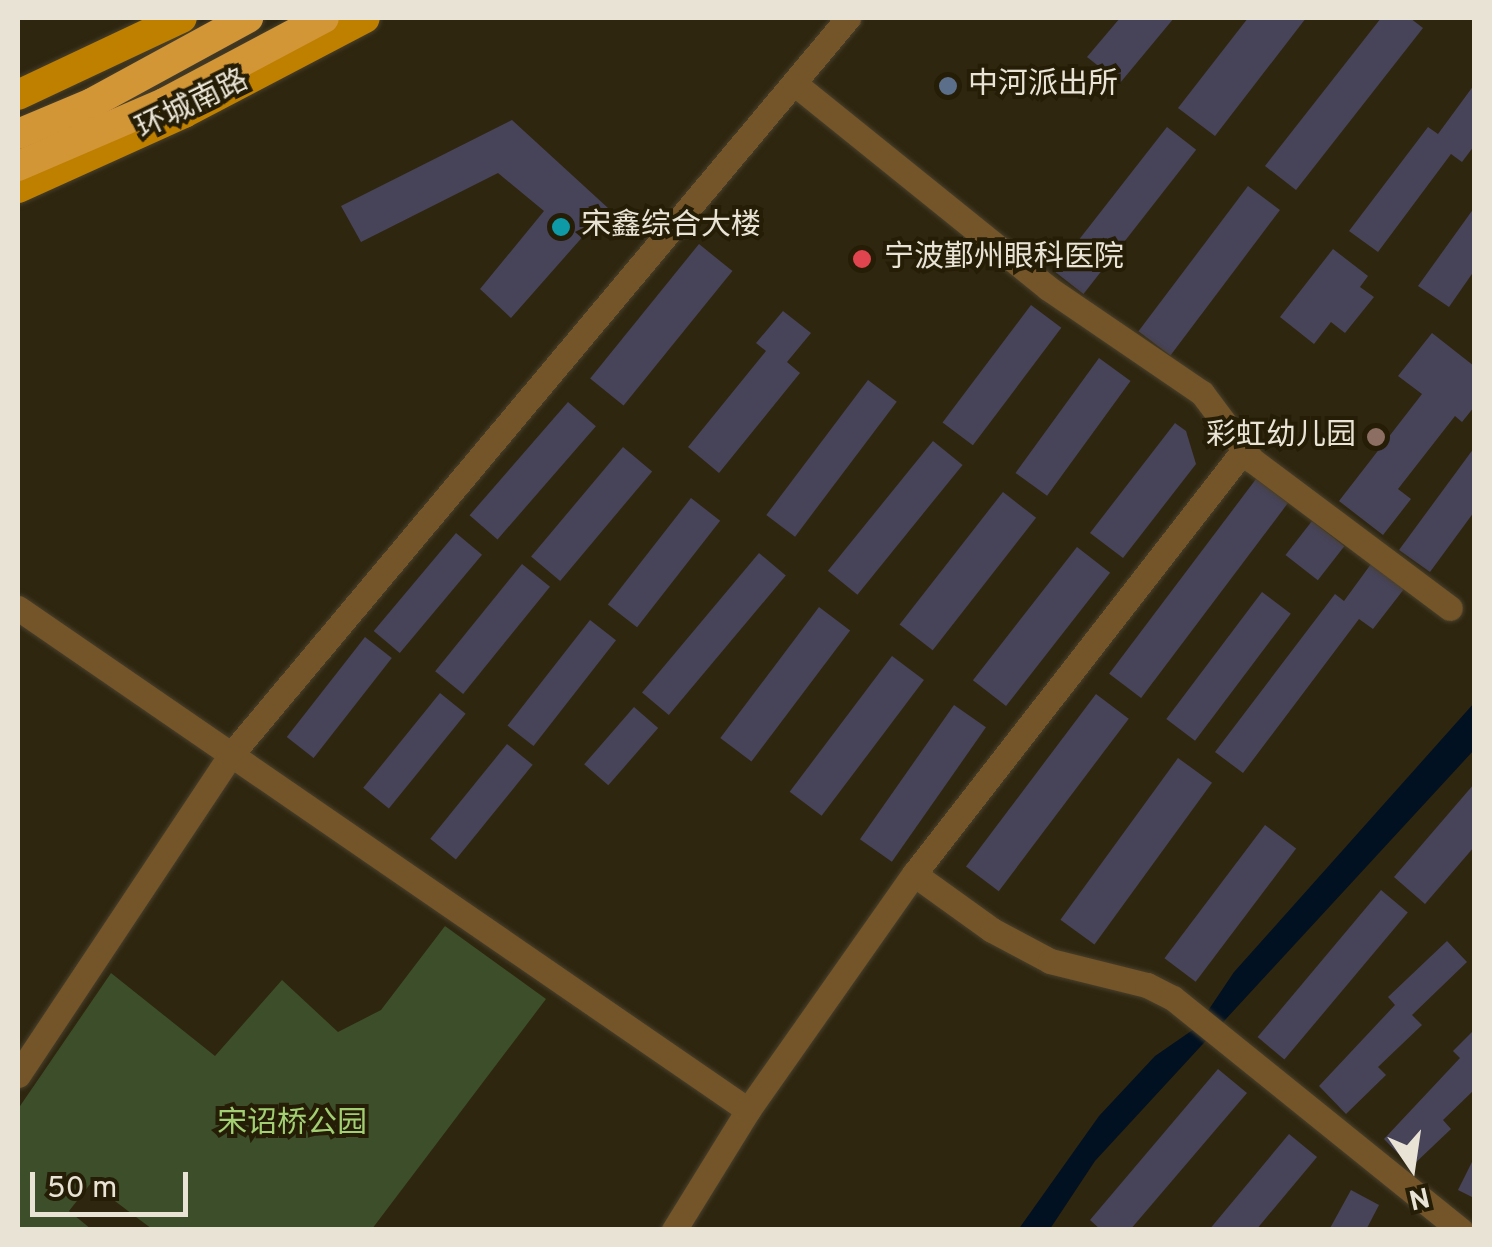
<!DOCTYPE html>
<meta charset="utf-8">
<style>
body{margin:0}
#map{position:relative;width:1492px;height:1247px;overflow:hidden;background:#2f2610;font-family:Overpass,"Noto Sans SC",sans-serif}
div>[style]{position:absolute}
.green>*{inset:0;background:#3c4e2a}
.water>*{inset:0;background:#021121}
.building>*{inset:0;background:#474359;transform-origin:0 0}
.roads{filter:drop-shadow(0 0 2px #49402c) drop-shadow(0 0 2px #49402c)}
.minor>*{height:25px;margin:-12.5px;padding:0 12.5px;transform-origin:12.5px;border-radius:12.5px;background:#735529}
.major>*{height:30px;margin:-15px;padding:0 15px;transform-origin:15px;border-radius:15px;background:#bf8000}
.highway>*{height:30px;margin:-15px;padding:0 15px;transform-origin:15px;border-radius:15px;background:#d29637}
.dots>*{width:28px;height:28px;translate:-50% -50%;box-sizing:border-box;border:5px solid #251d06;border-radius:50%}
span{translate:-50% -50%;white-space:nowrap;text-align:center;line-height:1.15;-webkit-text-stroke:8px #251d06;paint-order:stroke}
.poi-label{font-size:30px;color:#e8e3d5}
.left{translate:0 -50%;text-align:left}
.right{translate:-100% -50%;text-align:right}
.street-label{font-size:30px;color:#e8e3d5}
.park-label{font-size:30px;color:#a1cf72}
.frame{position:absolute;inset:0;border:20px solid #e8e3d5;pointer-events:none}
.north{position:absolute;left:1362px;top:1117px;width:100px;height:100px;-webkit-text-stroke:8px #251d06;paint-order:stroke;rotate:167deg;font-size:28px;font-weight:700;line-height:40px;text-align:center;color:#e8e3d5}
.north::after{content:'';display:block;margin:auto;width:35px;height:45px;background:#e8e3d5;clip-path:polygon(50% 0,100% 100%,50% 72%,0 100%)}
.scale{position:absolute;left:30px;top:1172px;width:158px;height:45px;box-sizing:border-box;border:5px solid #e8e3d5;border-top:0;padding-left:12px;font-size:30px;line-height:35px;white-space:nowrap;color:#e8e3d5;-webkit-text-stroke:8px #251d06;paint-order:stroke}
</style>
<div id="map">
<div class="green">
<i style="clip-path:polygon(445px 926px,546px 999px,372px 1229px,152px 1229px,91px 1183px,69px 1211px,91px 1229px,18px 1229px,18px 1109px,111px 973px,215px 1056px,282px 980px,338px 1032px,381px 1010px)"></i>
</div>
<div class="water">
<i style="clip-path:polygon(1474px 703px,1474px 750px,1095px 1161px,1050px 1229px,1018px 1230px,1099px 1116px,1155px 1056px,1197px 1027px,1234px 972px)"></i>
</div>
<div class="building">
<i style="clip-path:polygon(1120px 18px,1174px 18px,1120px 83px,1087px 57px)"></i>
<i style="clip-path:polygon(1248px 18px,1306px 18px,1215px 136px,1178px 108px)"></i>
<i style="clip-path:polygon(1381px 18px,1410px 18px,1423px 28px,1296px 190px,1265px 166px)"></i>
<i style="clip-path:polygon(1474px 85px,1474px 146px,1462px 162px,1451px 154px,1378px 252px,1349px 231px,1428px 127px,1438px 134px)"></i>
<i style="clip-path:polygon(512px 120px,608px 208px,511px 318px,480px 289px,544px 211px,498px 173px,361px 242px,341px 206px)"></i>
<i style="left:1167px;top:127px;width:37px;height:183px;rotate:38deg"></i>
<i style="left:1248px;top:186px;width:40px;height:182px;rotate:37deg"></i>
<i style="clip-path:polygon(1474px 208px,1474px 271px,1449px 307px,1418px 286px)"></i>
<i style="left:699px;top:244px;width:43px;height:173px;rotate:39deg"></i>
<i style="clip-path:polygon(1333px 249px,1368px 276px,1360px 287px,1374px 297px,1345px 333px,1331px 322px,1314px 344px,1280px 317px)"></i>
<i style="left:1031px;top:305px;width:38px;height:147px;rotate:37deg"></i>
<i style="clip-path:polygon(783px 311px,811px 333px,787px 362px,800px 373px,719px 473px,688px 447px,766px 351px,756px 343px)"></i>
<i style="clip-path:polygon(1432px 333px,1474px 366px,1474px 407px,1462px 422px,1455px 416px,1398px 489px,1411px 499px,1383px 535px,1339px 501px,1422px 394px,1398px 376px)"></i>
<i style="left:1099px;top:358px;width:39px;height:142px;rotate:36deg"></i>
<i style="left:868px;top:380px;width:36px;height:169px;rotate:37deg"></i>
<i style="left:568px;top:402px;width:37px;height:150px;rotate:41deg"></i>
<i style="clip-path:polygon(1175px 423px,1186px 431px,1196px 464px,1123px 558px,1090px 533px)"></i>
<i style="left:933px;top:441px;width:38px;height:167px;rotate:39deg"></i>
<i style="left:623px;top:447px;width:38px;height:143px;rotate:40deg"></i>
<i style="clip-path:polygon(1474px 448px,1474px 512px,1430px 572px,1399px 550px)"></i>
<i style="left:1256px;top:479px;width:40px;height:244px;rotate:37deg"></i>
<i style="left:1003px;top:492px;width:42px;height:168px;rotate:38deg"></i>
<i style="left:691px;top:498px;width:37px;height:135px;rotate:38deg"></i>
<i style="left:1312px;top:521px;width:41px;height:43px;rotate:38deg"></i>
<i style="left:456px;top:533px;width:34px;height:128px;rotate:40deg"></i>
<i style="left:1077px;top:547px;width:42px;height:169px;rotate:38deg"></i>
<i style="left:759px;top:553px;width:35px;height:182px;rotate:40deg"></i>
<i style="left:522px;top:564px;width:36px;height:138px;rotate:39deg"></i>
<i style="clip-path:polygon(1371px 564px,1404px 589px,1373px 629px,1359px 619px,1243px 773px,1215px 752px,1335px 594px,1344px 601px)"></i>
<i style="left:1262px;top:592px;width:36px;height:159px;rotate:37deg"></i>
<i style="left:819px;top:607px;width:39px;height:164px;rotate:37deg"></i>
<i style="left:590px;top:620px;width:33px;height:134px;rotate:38deg"></i>
<i style="left:365px;top:637px;width:34px;height:127px;rotate:38deg"></i>
<i style="left:892px;top:656px;width:40px;height:170px;rotate:37deg"></i>
<i style="left:440px;top:693px;width:33px;height:122px;rotate:39deg"></i>
<i style="left:1096px;top:694px;width:41px;height:216px;rotate:37deg"></i>
<i style="left:954px;top:705px;width:39px;height:164px;rotate:35deg"></i>
<i style="left:634px;top:707px;width:32px;height:76px;rotate:41deg"></i>
<i style="left:507px;top:744px;width:33px;height:122px;rotate:39deg"></i>
<i style="left:1178px;top:758px;width:42px;height:200px;rotate:36deg"></i>
<i style="clip-path:polygon(1474px 784px,1474px 847px,1425px 904px,1394px 877px)"></i>
<i style="left:1265px;top:825px;width:39px;height:167px;rotate:37deg"></i>
<i style="left:1381px;top:890px;width:35px;height:192px;rotate:40deg"></i>
<i style="clip-path:polygon(1447px 941px,1467px 962px,1412px 1015px,1422px 1025px,1378px 1067px,1386px 1075px,1346px 1114px,1319px 1086px,1395px 1005px,1388px 997px)"></i>
<i style="clip-path:polygon(1474px 1030px,1474px 1090px,1443px 1120px,1451px 1129px,1411px 1167px,1384px 1139px,1460px 1058px,1453px 1051px)"></i>
<i style="clip-path:polygon(1218px 1069px,1247px 1093px,1130px 1230px,1101px 1230px,1090px 1220px)"></i>
<i style="clip-path:polygon(1289px 1134px,1317px 1157px,1256px 1230px,1209px 1230px)"></i>
<i style="clip-path:polygon(1474px 1158px,1474px 1198px,1458px 1190px)"></i>
<i style="clip-path:polygon(1351px 1190px,1379px 1205px,1366px 1230px,1329px 1230px)"></i>
</div>
<div class="roads">
<div class="minor">
<i style="left:794px;top:83px;width:326px;rotate:38.9deg"></i>
<i style="left:1048px;top:288px;width:186px;rotate:34.3deg"></i>
<i style="left:1202px;top:393px;width:84px;rotate:53.3deg"></i>
<i style="left:1252px;top:460px;width:247px;rotate:36.8deg"></i>
<i style="left:18px;top:608px;width:886px;rotate:34.52deg"></i>
<i style="left:914px;top:874px;width:96px;rotate:35.7deg"></i>
<i style="left:992px;top:930px;width:66px;rotate:28.1deg"></i>
<i style="left:1050px;top:961px;width:100px;rotate:13.9deg"></i>
<i style="left:1147px;top:985px;width:29px;rotate:27deg"></i>
<i style="left:1173px;top:998px;width:370px;rotate:38.9deg"></i>
<i style="left:18px;top:1075px;width:383px;rotate:-56.4deg"></i>
<i style="left:230px;top:756px;width:963px;rotate:-50.06deg"></i>
<i style="left:674px;top:1230px;width:141px;rotate:-58.3deg"></i>
<i style="left:748px;top:1110px;width:289px;rotate:-54.9deg"></i>
<i style="left:914px;top:874px;width:537px;rotate:-52.11deg"></i>
</div>
<div class="major">
<i style="left:18px;top:95px;width:181px;rotate:-25.2deg"></i>
<i style="left:18px;top:188px;width:182px;rotate:-24.3deg"></i>
<i style="left:184px;top:113px;width:204px;rotate:-27.7deg"></i>
</div>
<div class="highway">
<i style="left:18px;top:134px;width:80px;rotate:-22.7deg"></i>
<i style="left:92px;top:103px;width:178px;rotate:-28.6deg"></i>
<i style="left:18px;top:166px;width:159px;rotate:-23.3deg"></i>
<i style="left:164px;top:103px;width:181px;rotate:-28deg"></i>
</div>
</div>
<div class="dots">
<i style="left:948px;top:86px;background:#5c6f8a"></i>
<i style="left:561px;top:227px;background:#0f9aa8"></i>
<i style="left:862px;top:259px;background:#e0444e"></i>
<i style="left:1376px;top:437px;background:#8d6e63"></i>
</div>
<div class="poi-label">
<span class="left" style="left:968px;top:86px">中河派出所</span>
<span class="left" style="left:581px;top:227px">宋鑫综合大楼</span>
<span class="left" style="left:884px;top:259px">宁波鄞州眼科医院</span>
<span class="right" style="left:1356px;top:437px">彩虹幼儿园</span>
</div>
<div class="street-label">
<span style="left:193px;top:106px;rotate:-26deg">环城南路</span>
</div>
<div class="park-label">
<span style="left:292px;top:1125px">宋诏桥公园</span>
</div>
<div class="frame"></div>
<div class="north">N</div>
<div class="scale">50 m</div>
</div>
